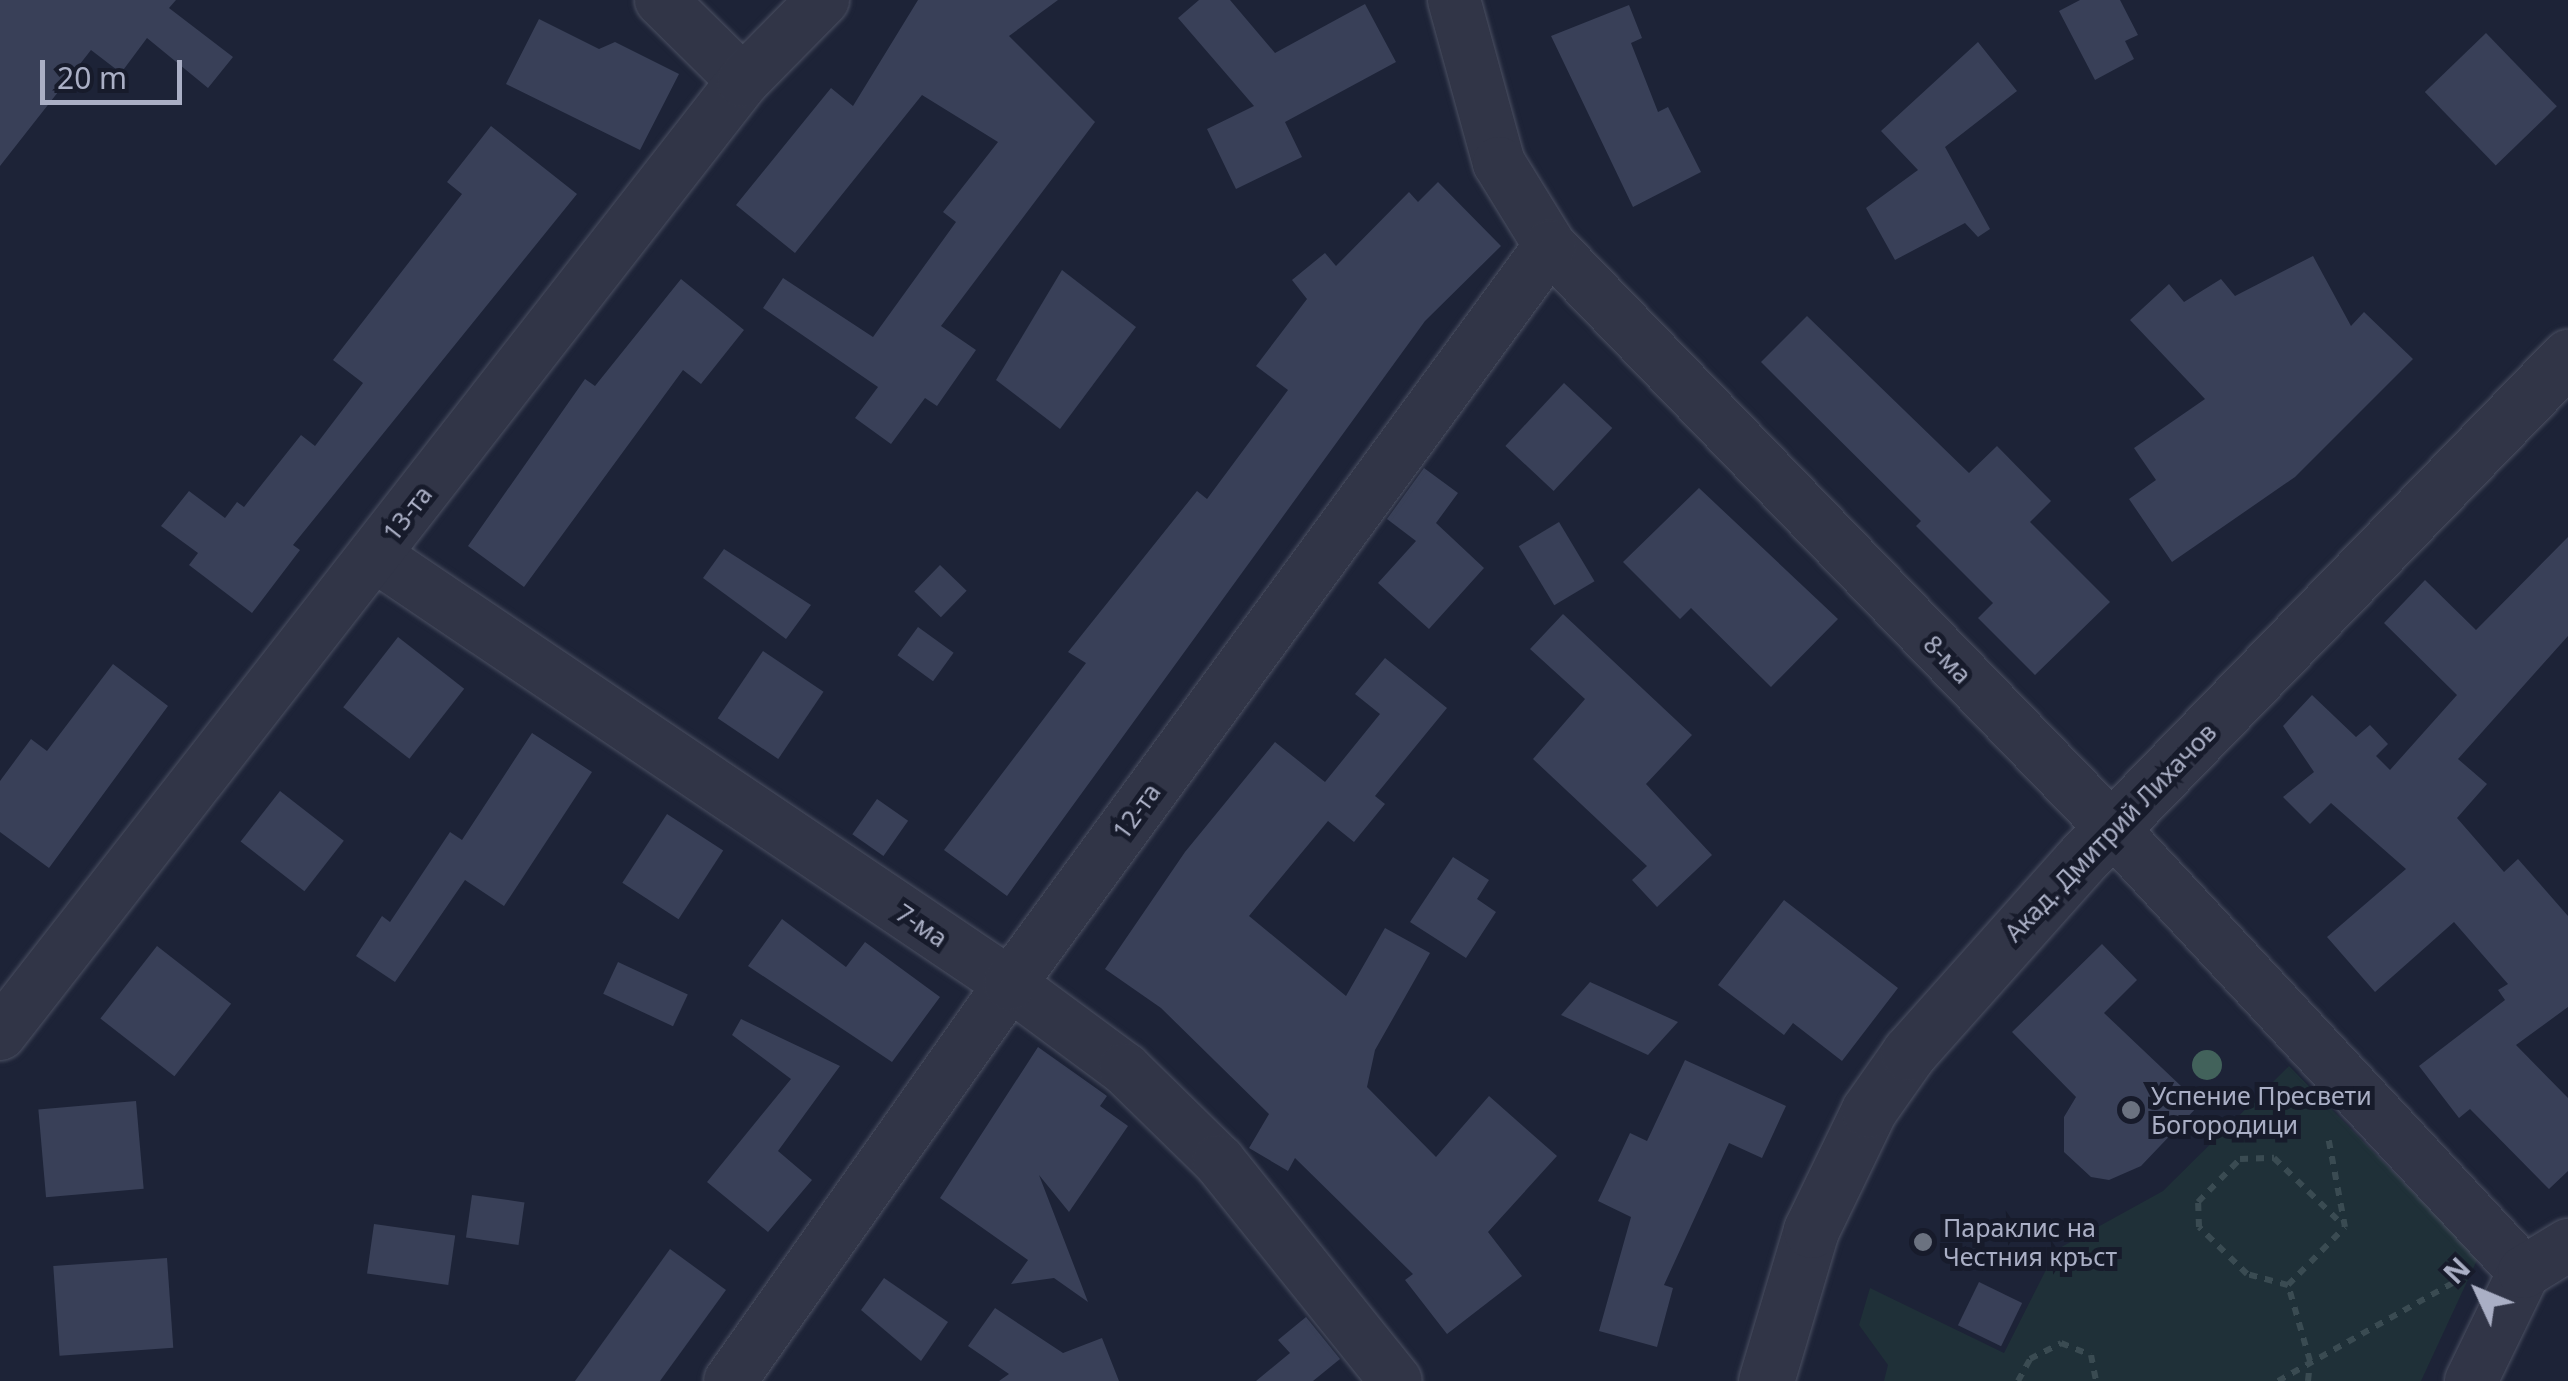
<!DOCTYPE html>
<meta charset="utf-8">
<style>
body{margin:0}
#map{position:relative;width:2568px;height:1381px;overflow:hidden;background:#1d2337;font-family:"Noto Sans",sans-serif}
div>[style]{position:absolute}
.green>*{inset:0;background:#1f3038}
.building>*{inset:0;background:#394058;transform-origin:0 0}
.path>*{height:6px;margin-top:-3px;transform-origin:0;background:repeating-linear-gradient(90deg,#3a4b52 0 8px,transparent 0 16px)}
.roads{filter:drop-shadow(0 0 2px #4b5062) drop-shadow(0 0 2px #4b5062)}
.minor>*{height:52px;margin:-26px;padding:0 26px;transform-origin:26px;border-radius:26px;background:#313547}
.tertiary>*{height:55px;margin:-27.5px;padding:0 27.5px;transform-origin:27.5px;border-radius:27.5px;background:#313547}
.trees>*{width:30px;height:30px;margin:-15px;border-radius:50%;background:#42625b}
.dots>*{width:28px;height:28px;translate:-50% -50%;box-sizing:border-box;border:5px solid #171b2b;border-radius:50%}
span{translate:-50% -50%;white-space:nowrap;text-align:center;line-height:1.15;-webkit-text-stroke:10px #171b2b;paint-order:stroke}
.street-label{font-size:25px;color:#aaafc5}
.poi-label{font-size:25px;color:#aaafc5}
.left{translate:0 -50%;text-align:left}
.north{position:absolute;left:2428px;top:1241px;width:100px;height:100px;-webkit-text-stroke:8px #171b2b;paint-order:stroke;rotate:314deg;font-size:28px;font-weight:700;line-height:40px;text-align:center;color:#aaafc5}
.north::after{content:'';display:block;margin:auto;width:35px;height:45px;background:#aaafc5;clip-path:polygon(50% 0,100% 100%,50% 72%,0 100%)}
.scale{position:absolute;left:40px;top:60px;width:142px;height:45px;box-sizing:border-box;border:5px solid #aaafc5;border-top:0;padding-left:12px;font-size:30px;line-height:35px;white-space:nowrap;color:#aaafc5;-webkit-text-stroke:8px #171b2b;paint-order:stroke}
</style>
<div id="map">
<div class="green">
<i style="clip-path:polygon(2289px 1066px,2478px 1258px,2421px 1381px,1884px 1381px,1888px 1365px,1859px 1325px,1870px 1288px,2004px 1353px,2056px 1250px,2163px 1191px)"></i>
</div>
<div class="building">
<i style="clip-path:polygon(0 0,176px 0,169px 8px,233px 57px,208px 88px,147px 38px,121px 73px,91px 50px,0 166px)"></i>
<i style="clip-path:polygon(918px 0,1058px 0,1009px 36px,1095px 122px,941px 326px,976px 350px,937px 406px,925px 398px,891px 444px,855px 418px,878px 387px,763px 308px,783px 278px,873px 337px,956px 222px,943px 212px,998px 142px,922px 95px,795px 253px,736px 205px,831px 88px,853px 106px)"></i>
<i style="clip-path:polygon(1199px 0,1230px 0,1275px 53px,1365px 4px,1396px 62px,1285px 122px,1302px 157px,1236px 189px,1207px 129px,1254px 106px,1178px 18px)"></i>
<i style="clip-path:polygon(2080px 0,2120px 0,2138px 35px,2125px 41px,2134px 59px,2095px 80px,2059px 11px)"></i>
<i style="clip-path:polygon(1629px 5px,1642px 38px,1631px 43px,1658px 112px,1668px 107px,1701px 172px,1633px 207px,1551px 36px)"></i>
<i style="clip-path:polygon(539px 19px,599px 49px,615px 42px,679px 74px,640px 150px,506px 84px)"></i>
<i style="left:2486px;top:33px;width:102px;height:85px;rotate:46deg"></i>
<i style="clip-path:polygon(1978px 42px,2017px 91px,1945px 147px,1990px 229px,1978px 237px,1965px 223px,1895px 260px,1866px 208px,1918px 170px,1881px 131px)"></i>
<i style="clip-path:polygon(491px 126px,577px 194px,293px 545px,300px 550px,252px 613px,189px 565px,198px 553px,161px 526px,189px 491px,225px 518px,237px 502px,244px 507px,301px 435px,315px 446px,363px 383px,333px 360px,462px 194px,447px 182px)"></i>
<i style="clip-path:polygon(1438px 182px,1501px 246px,1425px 321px,1007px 896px,944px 850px,1086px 663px,1068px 652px,1197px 491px,1207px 499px,1288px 390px,1256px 366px,1307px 299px,1292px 280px,1325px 253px,1336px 266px,1409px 192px,1418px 202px)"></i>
<i style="clip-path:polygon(2313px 256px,2351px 326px,2364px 312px,2413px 359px,2295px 477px,2172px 562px,2129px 499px,2156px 480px,2134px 448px,2205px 399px,2130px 320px,2169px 284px,2184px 302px,2221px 279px,2235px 296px)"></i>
<i style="clip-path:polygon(1062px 270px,1136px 327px,1060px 429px,996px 380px)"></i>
<i style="clip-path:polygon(681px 279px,744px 330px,701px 384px,683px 370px,524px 587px,468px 546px,585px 379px,595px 386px)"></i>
<i style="clip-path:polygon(1807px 316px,1969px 473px,1997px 446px,2051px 501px,2030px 522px,2110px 602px,2035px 675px,1978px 618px,1993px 603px,1916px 526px,1921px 521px,1761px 362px)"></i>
<i style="left:1564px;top:383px;width:66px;height:86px;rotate:43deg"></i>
<i style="clip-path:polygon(1424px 468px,1458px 493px,1436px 523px,1484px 568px,1429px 629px,1378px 583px,1416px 541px,1387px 519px)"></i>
<i style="clip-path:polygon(1699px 488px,1838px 619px,1771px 687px,1691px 608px,1680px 619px,1623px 562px)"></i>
<i style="left:1559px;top:522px;width:69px;height:47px;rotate:59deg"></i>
<i style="clip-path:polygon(2568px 537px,2568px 636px,2458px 759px,2487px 784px,2457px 818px,2504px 872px,2518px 859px,2568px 916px,2568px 1007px,2516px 1045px,2568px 1098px,2568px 1171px,2549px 1189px,2470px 1109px,2459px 1118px,2419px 1066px,2505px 1000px,2498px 990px,2508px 984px,2454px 922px,2375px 992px,2327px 937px,2406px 869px,2331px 803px,2310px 824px,2283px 797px,2314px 772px,2283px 726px,2312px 695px,2356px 737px,2370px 725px,2388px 744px,2376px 756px,2390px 770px,2457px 695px,2384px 623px,2425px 580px,2476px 630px)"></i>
<i style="clip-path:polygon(724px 549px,811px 605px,786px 639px,703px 578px)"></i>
<i style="left:940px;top:565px;width:37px;height:37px;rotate:44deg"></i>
<i style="clip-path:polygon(1563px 614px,1692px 735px,1646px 784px,1712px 855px,1657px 907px,1632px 880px,1647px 866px,1533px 759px,1585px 699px,1530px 649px)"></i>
<i style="left:918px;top:627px;width:44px;height:35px;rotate:36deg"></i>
<i style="left:398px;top:637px;width:84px;height:89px;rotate:38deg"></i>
<i style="left:763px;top:651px;width:73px;height:81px;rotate:34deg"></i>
<i style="clip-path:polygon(1385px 658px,1447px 708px,1375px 796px,1385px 804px,1354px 842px,1328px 821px,1249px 916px,1346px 996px,1385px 928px,1430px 953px,1375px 1050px,1367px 1087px,1436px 1157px,1489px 1096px,1557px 1156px,1488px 1232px,1522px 1276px,1447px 1334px,1405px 1280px,1413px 1274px,1295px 1158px,1288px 1171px,1249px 1148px,1269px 1114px,1161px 1008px,1105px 969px,1185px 852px,1275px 742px,1325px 782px,1380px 714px,1355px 694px)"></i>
<i style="clip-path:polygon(113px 664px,168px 706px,49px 868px,0 832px,0 781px,31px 739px,47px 751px)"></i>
<i style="clip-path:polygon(532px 733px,592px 772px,504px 906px,465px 880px,395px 982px,356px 956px,382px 916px,390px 922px,450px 832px,462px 840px)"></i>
<i style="left:280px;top:791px;width:81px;height:64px;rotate:38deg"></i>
<i style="left:877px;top:799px;width:38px;height:43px;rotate:35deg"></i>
<i style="left:667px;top:814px;width:67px;height:82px;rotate:33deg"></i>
<i style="clip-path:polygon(1453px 857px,1489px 880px,1477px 899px,1496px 912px,1466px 958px,1410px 922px)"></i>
<i style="clip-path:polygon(1784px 900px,1898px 988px,1842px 1061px,1793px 1023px,1784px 1035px,1718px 985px)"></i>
<i style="clip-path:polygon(782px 919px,846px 967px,865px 942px,940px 997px,892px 1062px,748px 966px)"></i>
<i style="clip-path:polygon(2102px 944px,2137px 980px,2104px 1013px,2200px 1104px,2141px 1166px,2109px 1180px,2091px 1177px,2064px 1152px,2064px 1117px,2076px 1097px,2012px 1032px)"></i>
<i style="left:157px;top:946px;width:94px;height:92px;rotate:38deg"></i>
<i style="left:618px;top:962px;width:77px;height:35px;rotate:25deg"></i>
<i style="clip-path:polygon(1590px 982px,1678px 1022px,1648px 1055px,1561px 1015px)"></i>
<i style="clip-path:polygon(741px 1019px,840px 1066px,778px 1151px,812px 1180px,768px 1232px,707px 1182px,791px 1079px,732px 1035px)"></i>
<i style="clip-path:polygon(1038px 1047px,1107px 1096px,1100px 1106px,1128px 1126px,1069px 1212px,1039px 1175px,1088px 1302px,1054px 1278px,1011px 1284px,1028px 1260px,940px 1198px)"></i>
<i style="clip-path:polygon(1685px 1060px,1786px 1106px,1762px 1158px,1729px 1143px,1664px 1285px,1673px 1288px,1657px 1347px,1599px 1331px,1631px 1217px,1598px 1201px,1630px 1133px,1647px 1141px)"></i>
<i style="left:136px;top:1101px;width:88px;height:98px;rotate:85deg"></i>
<i style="left:472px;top:1195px;width:53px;height:43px;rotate:8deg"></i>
<i style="left:374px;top:1224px;width:82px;height:50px;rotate:8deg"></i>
<i style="clip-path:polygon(670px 1249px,726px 1290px,660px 1381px,575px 1381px)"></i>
<i style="left:167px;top:1258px;width:90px;height:114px;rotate:86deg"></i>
<i style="clip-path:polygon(884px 1278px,948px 1322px,921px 1361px,861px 1310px)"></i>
<i style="left:1979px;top:1282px;width:48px;height:48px;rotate:26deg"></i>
<i style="clip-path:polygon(995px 1308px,1063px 1353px,1102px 1338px,1119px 1381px,999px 1381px,1009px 1374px,968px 1346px)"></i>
<i style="clip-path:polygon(1306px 1317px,1340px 1359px,1313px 1381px,1256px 1381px,1290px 1353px,1278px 1340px)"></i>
</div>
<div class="path">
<i style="left:2288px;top:1285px;width:42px;rotate:-165deg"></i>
<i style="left:2247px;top:1274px;width:67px;rotate:-135.6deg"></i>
<i style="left:2199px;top:1227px;width:25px;rotate:-92deg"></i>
<i style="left:2198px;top:1202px;width:60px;rotate:-45.7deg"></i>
<i style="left:2240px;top:1159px;width:34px;rotate:-2deg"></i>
<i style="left:2274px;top:1158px;width:96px;rotate:44.2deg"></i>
<i style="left:2018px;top:1381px;width:25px;rotate:-61deg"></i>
<i style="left:2030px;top:1359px;width:35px;rotate:-27deg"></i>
<i style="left:2061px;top:1343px;width:32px;rotate:22deg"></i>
<i style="left:2091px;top:1355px;width:26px;rotate:79deg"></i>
<i style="left:2278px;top:1381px;width:212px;rotate:-29.3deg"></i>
<i style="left:2308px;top:1381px;width:20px;rotate:-84deg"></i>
<i style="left:2310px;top:1361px;width:79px;rotate:-106.1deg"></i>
<i style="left:2288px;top:1285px;width:81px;rotate:-45.5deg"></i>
<i style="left:2345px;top:1227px;width:93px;rotate:-100.6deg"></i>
</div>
<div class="roads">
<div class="minor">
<i style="left:661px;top:0;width:115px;rotate:44.6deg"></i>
<i style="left:1454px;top:0;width:169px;rotate:74.6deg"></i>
<i style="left:1499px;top:163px;width:97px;rotate:58.4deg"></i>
<i style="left:1550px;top:246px;width:809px;rotate:46deg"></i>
<i style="left:2112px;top:828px;width:606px;rotate:47.14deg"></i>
<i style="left:374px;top:555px;width:767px;rotate:34deg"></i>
<i style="left:1010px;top:984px;width:143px;rotate:36.5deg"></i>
<i style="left:1125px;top:1069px;width:132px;rotate:44.4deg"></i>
<i style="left:1219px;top:1161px;width:282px;rotate:51.2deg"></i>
<i style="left:0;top:1034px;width:1208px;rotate:-52.06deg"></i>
<i style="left:743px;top:81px;width:114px;rotate:-45.4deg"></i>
<i style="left:730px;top:1381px;width:486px;rotate:-54.8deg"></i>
<i style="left:1010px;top:984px;width:914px;rotate:-53.81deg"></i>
<i style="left:2471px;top:1381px;width:121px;rotate:-64.1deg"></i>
<i style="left:2524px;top:1272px;width:52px;rotate:-31.5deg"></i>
</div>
<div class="tertiary">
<i style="left:1766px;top:1381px;width:158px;rotate:-73.4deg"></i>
<i style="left:1811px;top:1230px;width:133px;rotate:-64.2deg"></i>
<i style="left:1869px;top:1110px;width:70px;rotate:-54.9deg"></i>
<i style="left:1909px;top:1053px;width:257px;rotate:-48.3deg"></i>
<i style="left:2080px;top:861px;width:702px;rotate:-45.92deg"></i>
</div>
</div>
<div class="trees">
<i style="left:2207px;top:1065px"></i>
</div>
<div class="dots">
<i style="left:2131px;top:1110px;background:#6b7280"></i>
<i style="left:1923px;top:1242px;background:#6b7280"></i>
</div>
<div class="street-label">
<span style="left:407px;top:513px;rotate:-52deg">13-та</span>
<span style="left:1948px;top:659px;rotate:46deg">8-ма</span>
<span style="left:1136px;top:811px;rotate:-54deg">12-та</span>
<span style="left:2110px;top:832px;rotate:-46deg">Акад. Дмитрий Лихачов</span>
<span style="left:922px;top:925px;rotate:34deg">7-ма</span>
</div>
<div class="poi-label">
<span class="left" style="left:2151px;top:1110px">Успение Пресвети<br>Богородици</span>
<span class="left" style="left:1943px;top:1242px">Параклис на<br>Честния кръст</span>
</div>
<div class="north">N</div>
<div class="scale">20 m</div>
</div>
